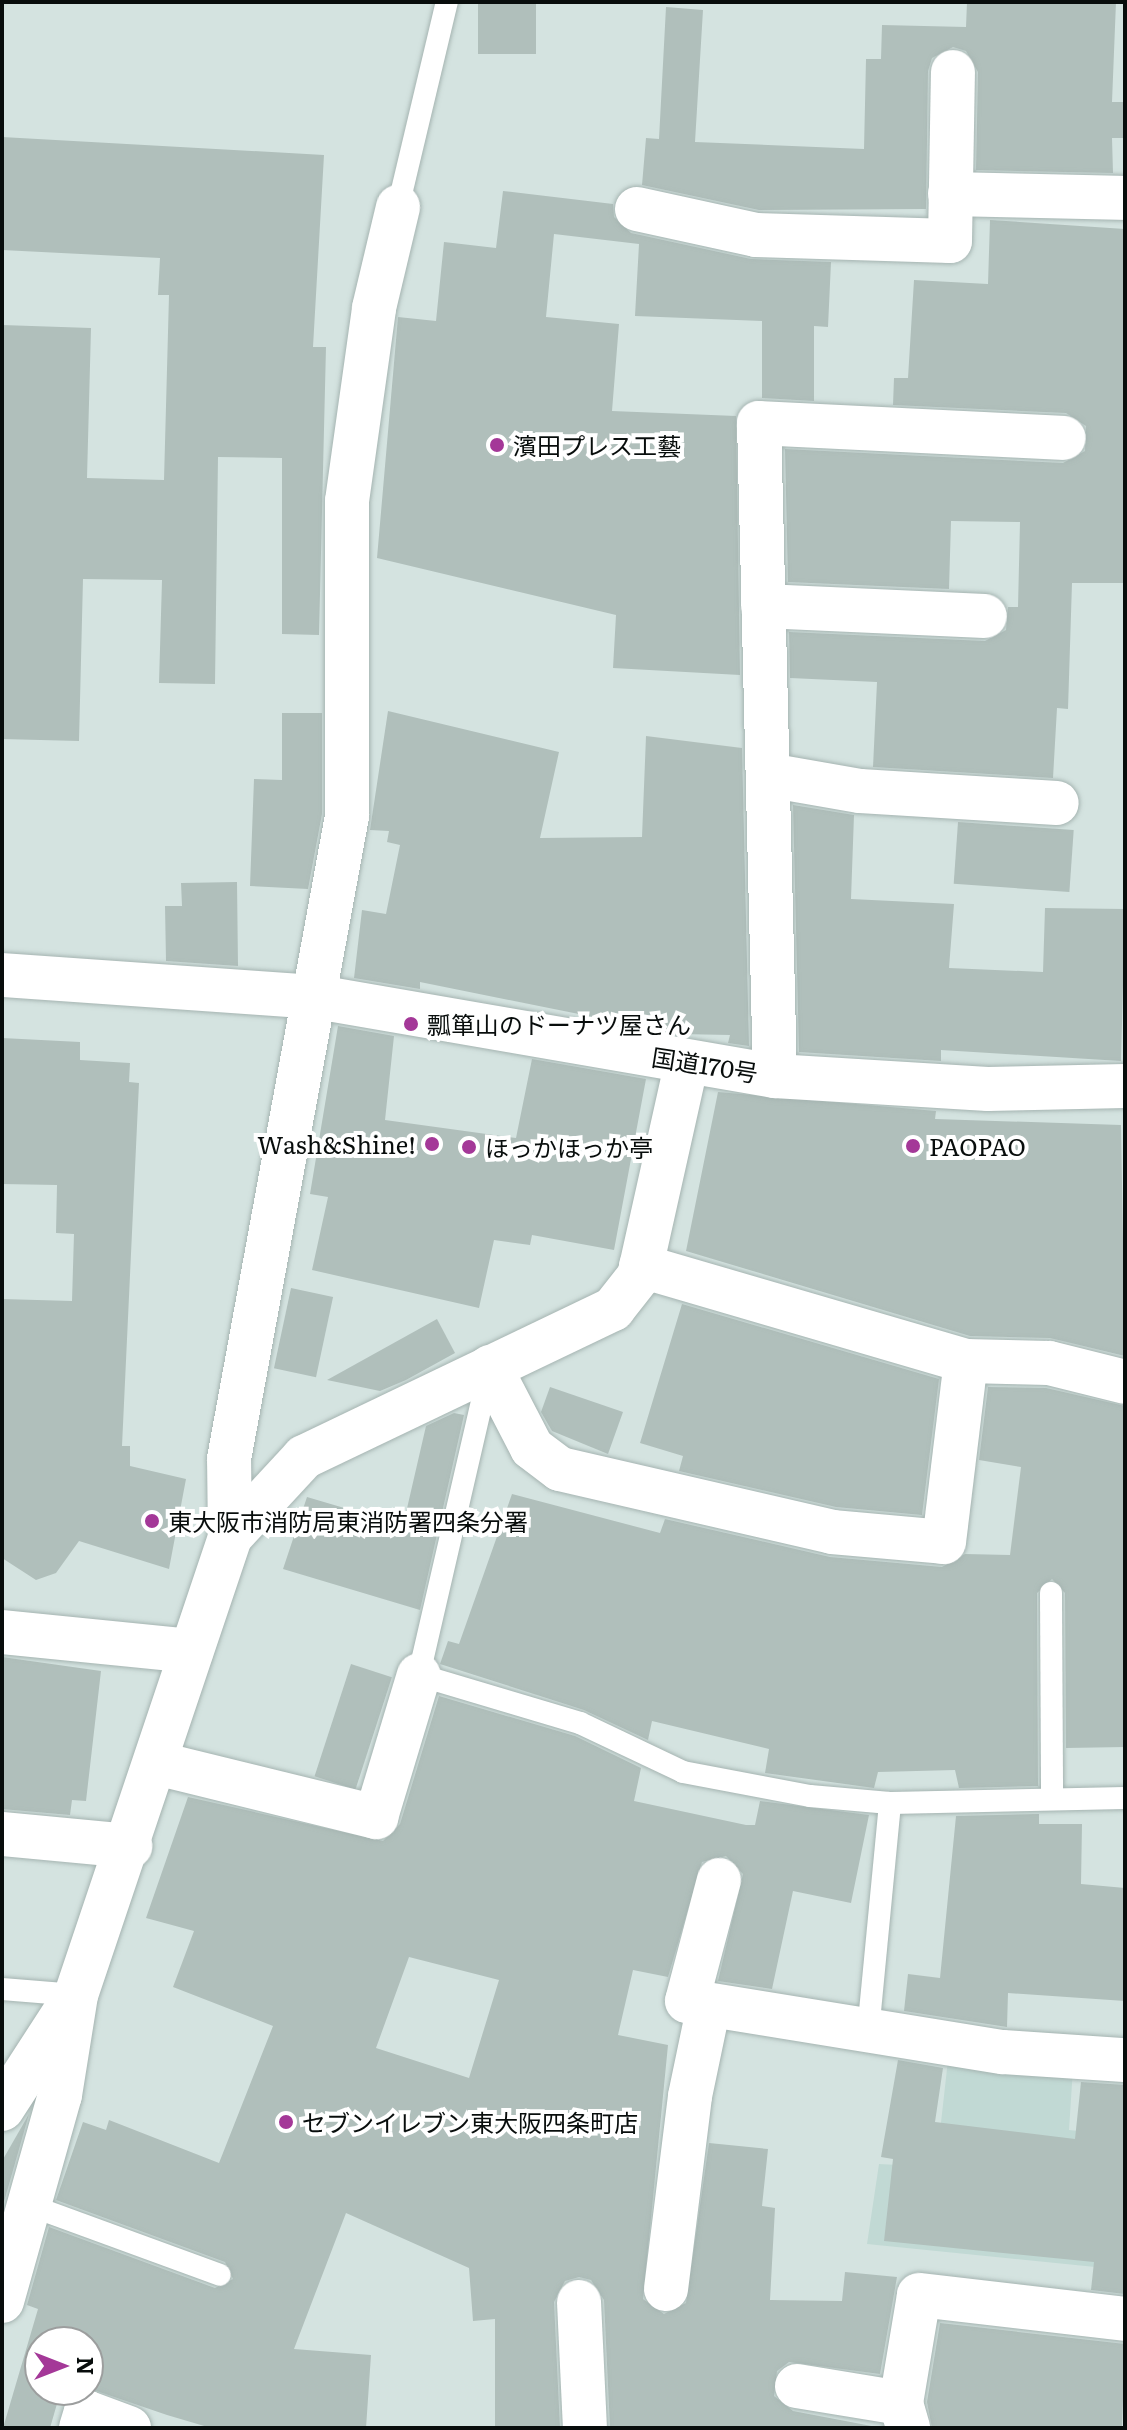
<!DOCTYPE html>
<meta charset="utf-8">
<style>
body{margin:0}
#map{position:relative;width:1127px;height:2430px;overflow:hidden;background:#d4e3e0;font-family:Literata,"Noto Sans JP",serif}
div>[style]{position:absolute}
.built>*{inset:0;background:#c1d9d4}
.building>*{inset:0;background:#b0bfbb;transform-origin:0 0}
.roads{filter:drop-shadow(0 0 2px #a5b4b1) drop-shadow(0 0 2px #a5b4b1)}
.service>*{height:22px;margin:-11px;padding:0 11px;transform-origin:11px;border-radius:11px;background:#fff}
.minor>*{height:44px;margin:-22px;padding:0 22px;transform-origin:22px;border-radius:22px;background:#fff}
.trunk>*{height:44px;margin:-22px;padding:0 22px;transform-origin:22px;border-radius:22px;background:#fff}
.dots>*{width:22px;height:22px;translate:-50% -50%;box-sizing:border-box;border:4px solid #fff;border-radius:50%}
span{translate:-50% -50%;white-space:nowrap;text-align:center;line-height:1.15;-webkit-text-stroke:8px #fff;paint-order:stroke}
.poi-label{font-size:24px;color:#080d0c}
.left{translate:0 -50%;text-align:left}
.right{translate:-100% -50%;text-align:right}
.street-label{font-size:24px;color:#080d0c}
.frame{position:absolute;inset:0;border:4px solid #080d0c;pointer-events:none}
.north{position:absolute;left:24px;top:2326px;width:80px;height:80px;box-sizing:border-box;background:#fff;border:2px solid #9c9e9e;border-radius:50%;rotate:90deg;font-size:22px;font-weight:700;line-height:32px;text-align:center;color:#080d0c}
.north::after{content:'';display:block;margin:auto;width:28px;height:36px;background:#a43898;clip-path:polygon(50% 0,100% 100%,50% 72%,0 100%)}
</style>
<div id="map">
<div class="built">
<i style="clip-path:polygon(948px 2060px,1073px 2068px,1069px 2130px,1125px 2136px,1125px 2270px,867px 2244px,879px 2164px,936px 2167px)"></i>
</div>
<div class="building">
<i style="left:478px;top:2px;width:58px;height:52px"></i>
<i style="clip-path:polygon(967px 2px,1116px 2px,1112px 102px,1125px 102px,1125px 138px,1112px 138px,1113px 173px,976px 170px,978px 72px,966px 51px,953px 47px,932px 58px,928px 71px,926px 209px,759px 210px,642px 185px,646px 138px,659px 139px,666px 7px,703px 10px,695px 142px,864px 149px,866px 59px,881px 59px,882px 25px,966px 27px)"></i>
<i style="clip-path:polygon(2px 137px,324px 155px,313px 347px,326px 347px,319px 635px,282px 634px,282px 458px,218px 457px,215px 684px,159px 683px,162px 580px,83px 579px,79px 741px,2px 739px,2px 325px,91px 328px,87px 478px,164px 480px,169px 295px,158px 295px,160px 258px,2px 250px)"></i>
<i style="clip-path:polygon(503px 191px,613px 204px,614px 217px,631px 233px,751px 259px,831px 262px,828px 327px,814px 326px,814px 401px,762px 398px,762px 321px,635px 316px,639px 244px,554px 234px,546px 317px,619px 324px,612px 411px,736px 416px,740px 675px,613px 668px,616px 615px,377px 558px,398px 317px,436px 321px,444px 242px,496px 248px)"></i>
<i style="clip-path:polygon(990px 220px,1125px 229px,1125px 583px,1072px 583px,1068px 709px,1057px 708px,1053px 778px,873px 767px,877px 682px,790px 678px,789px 632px,985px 641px,1006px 630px,1008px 607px,1018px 607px,1020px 522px,951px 521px,949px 589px,788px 582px,785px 449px,1063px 463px,1085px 451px,1086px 426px,1066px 413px,893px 405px,894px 378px,908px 378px,914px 280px,988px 284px)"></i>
<i style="clip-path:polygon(388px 711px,559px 752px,540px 838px,642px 837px,646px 736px,742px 748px,749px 1046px,728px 1043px,730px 1035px,678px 1034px,420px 982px,420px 989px,354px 978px,362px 910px,386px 914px,400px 845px,387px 842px,389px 831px,370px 830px)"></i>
<i style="clip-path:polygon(282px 713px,322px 713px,322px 814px,308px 889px,250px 886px,254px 779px,282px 780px)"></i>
<i style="clip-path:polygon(793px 805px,854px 815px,851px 899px,954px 904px,949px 968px,1043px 972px,1045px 908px,1125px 909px,1121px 1061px,941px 1050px,941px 1061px,799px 1052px)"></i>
<i style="left:958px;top:822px;width:116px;height:62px;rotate:4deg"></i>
<i style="clip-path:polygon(237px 882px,238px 966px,166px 961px,165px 906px,182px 906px,181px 883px)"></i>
<i style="clip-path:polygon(338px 1026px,394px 1036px,385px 1120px,516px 1138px,532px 1059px,646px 1079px,614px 1250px,532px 1235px,530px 1245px,494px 1240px,479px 1308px,312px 1270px,328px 1197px,310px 1194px)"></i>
<i style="clip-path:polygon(2px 1038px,80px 1042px,80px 1060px,130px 1063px,129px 1082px,139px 1083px,122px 1446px,130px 1446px,130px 1466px,186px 1479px,169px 1569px,79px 1541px,56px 1573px,36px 1580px,2px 1558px,2px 1299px,72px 1301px,74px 1234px,56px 1233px,57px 1185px,2px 1184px)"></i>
<i style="clip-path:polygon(718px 1092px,936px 1111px,935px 1119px,1121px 1125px,1125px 1356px,1050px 1338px,970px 1336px,686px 1251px)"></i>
<i style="left:291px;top:1288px;width:43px;height:82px;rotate:12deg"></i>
<i style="clip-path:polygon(682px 1304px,939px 1379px,922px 1515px,836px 1507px,679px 1471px,683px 1456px,640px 1443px)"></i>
<i style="clip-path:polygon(437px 1319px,455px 1353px,406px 1380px,380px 1391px,327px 1380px)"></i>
<i style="clip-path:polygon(550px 1387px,623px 1412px,608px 1454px,552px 1431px,541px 1412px)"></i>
<i style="clip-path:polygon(988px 1387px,1046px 1388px,1125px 1406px,1125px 1747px,1066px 1748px,1065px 1593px,1052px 1579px,1037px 1593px,1038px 1786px,959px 1788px,955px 1770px,878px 1772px,874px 1788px,765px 1773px,769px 1749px,652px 1721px,648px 1740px,584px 1710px,440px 1664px,448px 1641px,459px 1644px,512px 1494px,660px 1533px,665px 1519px,830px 1557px,942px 1567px,965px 1554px,1010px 1555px,1021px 1467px,979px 1460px)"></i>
<i style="clip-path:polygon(454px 1413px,464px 1415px,420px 1610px,283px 1569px,307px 1497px,412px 1528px,405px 1517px,426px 1426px)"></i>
<i style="clip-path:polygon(2px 1657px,101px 1671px,86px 1801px,72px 1800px,70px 1815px,2px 1809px)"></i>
<i style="left:351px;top:1664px;width:43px;height:118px;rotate:18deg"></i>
<i style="clip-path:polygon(evenodd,439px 1696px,575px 1736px,641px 1768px,634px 1801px,746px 1825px,755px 1825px,760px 1801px,869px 1815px,851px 1903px,793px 1891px,772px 1989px,718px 1981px,743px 1874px,726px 1856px,702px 1862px,668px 1977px,633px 1970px,618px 2035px,668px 2045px,643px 2299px,664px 2314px,686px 2303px,709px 2143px,768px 2149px,762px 2206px,775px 2208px,770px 2300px,842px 2301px,845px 2272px,897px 2277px,880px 2374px,789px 2362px,777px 2371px,774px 2396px,793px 2411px,882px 2428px,610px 2428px,604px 2300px,591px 2280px,579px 2277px,565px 2281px,554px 2302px,560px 2428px,495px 2428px,495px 2319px,473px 2321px,469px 2268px,346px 2213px,294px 2349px,371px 2355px,366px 2428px,211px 2428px,167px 2415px,88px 2388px,88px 2342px,40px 2342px,40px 2390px,61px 2390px,50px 2428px,3px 2428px,38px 2309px,27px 2305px,49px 2227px,215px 2288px,233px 2279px,225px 2262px,56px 2200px,83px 2122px,106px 2130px,109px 2120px,219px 2163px,273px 2026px,173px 1987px,194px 1931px,146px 1918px,188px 1797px,383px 1841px,400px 1824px,439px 1696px,409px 1957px,499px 1980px,469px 2078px,376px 2048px,409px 1957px)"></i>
<i style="clip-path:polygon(1039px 1814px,1039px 1824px,1082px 1824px,1081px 1884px,1125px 1888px,1125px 2001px,1008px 1993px,1007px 2027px,904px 2011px,908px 1974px,940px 1978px,956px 1816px)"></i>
<i style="clip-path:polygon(898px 2060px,943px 2068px,935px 2122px,1075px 2139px,1081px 2082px,1125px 2085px,1125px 2294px,1091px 2290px,1094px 2262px,884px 2241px,893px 2159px,881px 2157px)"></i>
<i style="clip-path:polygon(29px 2114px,2px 2209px,2px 2161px)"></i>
<i style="clip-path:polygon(940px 2323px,1125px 2344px,1122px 2428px,932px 2428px,927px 2402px)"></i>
</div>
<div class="roads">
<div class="service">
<i style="left:398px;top:207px;width:211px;rotate:-76.6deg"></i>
<i style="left:489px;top:1371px;width:312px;rotate:103deg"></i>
<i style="left:419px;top:1675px;width:168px;rotate:16.6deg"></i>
<i style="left:580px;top:1723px;width:114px;rotate:25.4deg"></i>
<i style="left:683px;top:1772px;width:129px;rotate:10.7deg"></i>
<i style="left:810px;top:1796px;width:80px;rotate:5deg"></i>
<i style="left:890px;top:1803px;width:235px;rotate:-1.2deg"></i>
<i style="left:1051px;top:1593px;width:202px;rotate:89.7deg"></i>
<i style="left:2px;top:1989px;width:74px;rotate:4.6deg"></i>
<i style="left:868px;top:2032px;width:230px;rotate:-84.5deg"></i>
<i style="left:29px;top:2205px;width:203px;rotate:20.1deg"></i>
</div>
<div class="minor">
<i style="left:950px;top:194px;width:175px;rotate:1.3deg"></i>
<i style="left:637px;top:209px;width:122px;rotate:12.3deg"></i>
<i style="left:756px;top:235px;width:194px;rotate:1.8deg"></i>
<i style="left:950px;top:241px;width:169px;rotate:-89deg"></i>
<i style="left:763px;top:606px;width:222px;rotate:2.6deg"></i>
<i style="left:768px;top:775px;width:93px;rotate:9.9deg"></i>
<i style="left:860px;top:791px;width:197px;rotate:3.5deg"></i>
<i style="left:775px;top:1076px;width:653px;rotate:-91.4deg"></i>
<i style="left:759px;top:423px;width:305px;rotate:2.8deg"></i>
<i style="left:641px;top:1266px;width:339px;rotate:16.3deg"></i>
<i style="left:966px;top:1361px;width:83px;rotate:1.4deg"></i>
<i style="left:1049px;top:1363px;width:78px;rotate:14deg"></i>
<i style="left:490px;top:1367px;width:91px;rotate:62.6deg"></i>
<i style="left:532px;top:1448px;width:35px;rotate:37deg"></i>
<i style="left:560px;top:1469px;width:279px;rotate:13deg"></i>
<i style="left:832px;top:1532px;width:112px;rotate:5.1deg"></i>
<i style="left:944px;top:1542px;width:182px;rotate:-83.1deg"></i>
<i style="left:230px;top:1537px;width:109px;rotate:-47.2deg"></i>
<i style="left:304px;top:1457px;width:343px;rotate:-25.6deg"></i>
<i style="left:613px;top:1309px;width:42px;rotate:-51.8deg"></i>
<i style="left:639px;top:1276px;width:219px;rotate:-77.4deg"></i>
<i style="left:2px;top:1632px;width:190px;rotate:5.7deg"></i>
<i style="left:156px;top:1763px;width:227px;rotate:13.8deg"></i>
<i style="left:376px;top:1817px;width:148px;rotate:-73.2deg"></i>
<i style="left:2px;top:1834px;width:129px;rotate:5.4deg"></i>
<i style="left:719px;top:1880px;width:125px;rotate:104.8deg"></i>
<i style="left:687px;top:2001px;width:320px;rotate:9.2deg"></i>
<i style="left:1003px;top:2052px;width:122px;rotate:3.8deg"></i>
<i style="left:2px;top:2109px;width:121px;rotate:-57.1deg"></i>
<i style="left:666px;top:2289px;width:194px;rotate:-82.9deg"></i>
<i style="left:690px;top:2096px;width:93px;rotate:-78.2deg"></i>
<i style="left:2px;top:2301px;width:214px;rotate:-74.3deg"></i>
<i style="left:60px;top:2095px;width:101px;rotate:-80.9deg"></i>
<i style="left:76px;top:1995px;width:483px;rotate:-71.4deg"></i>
<i style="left:230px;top:1537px;width:78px;rotate:-90.7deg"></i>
<i style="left:229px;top:1459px;width:654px;rotate:-79.6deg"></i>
<i style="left:347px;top:816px;width:315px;rotate:-90deg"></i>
<i style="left:347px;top:501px;width:195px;rotate:-82deg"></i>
<i style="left:374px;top:308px;width:104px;rotate:-76.6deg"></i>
<i style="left:579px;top:2302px;width:126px;rotate:87.3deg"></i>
<i style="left:797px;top:2386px;width:105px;rotate:9.3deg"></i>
<i style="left:901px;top:2403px;width:26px;rotate:74deg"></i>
<i style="left:901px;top:2403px;width:109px;rotate:-80.5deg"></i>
<i style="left:919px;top:2295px;width:207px;rotate:6.6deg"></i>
<i style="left:81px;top:2428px;width:17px;rotate:-73deg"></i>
<i style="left:86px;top:2412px;width:46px;rotate:20.4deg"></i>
</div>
<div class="trunk">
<i style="left:2px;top:975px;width:316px;rotate:4deg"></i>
<i style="left:317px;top:997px;width:465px;rotate:9.8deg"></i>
<i style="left:775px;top:1076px;width:213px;rotate:3.5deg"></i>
<i style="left:988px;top:1089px;width:137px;rotate:-1.3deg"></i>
</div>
</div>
<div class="dots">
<i style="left:497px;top:445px;background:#a43898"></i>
<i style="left:411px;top:1024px;background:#a43898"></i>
<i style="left:432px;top:1144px;background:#a43898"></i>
<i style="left:913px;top:1146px;background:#a43898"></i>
<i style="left:469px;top:1147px;background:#a43898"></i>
<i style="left:152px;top:1521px;background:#a43898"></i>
<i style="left:286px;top:2122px;background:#a43898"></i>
</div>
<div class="poi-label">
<span class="left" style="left:513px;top:445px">濱田プレス工藝</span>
<span class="left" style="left:427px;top:1024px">瓢箪山のドーナツ屋さん</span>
<span class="right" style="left:416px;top:1144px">Wash&amp;Shine!</span>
<span class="left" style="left:929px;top:1146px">PAOPAO</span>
<span class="left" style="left:485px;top:1147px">ほっかほっか亭</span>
<span class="left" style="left:168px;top:1521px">東大阪市消防局東消防署四条分署</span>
<span class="left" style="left:302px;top:2122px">セブンイレブン東大阪四条町店</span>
</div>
<div class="street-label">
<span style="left:705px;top:1064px;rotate:9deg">国道170号</span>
</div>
<div class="frame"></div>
<div class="north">N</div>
</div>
